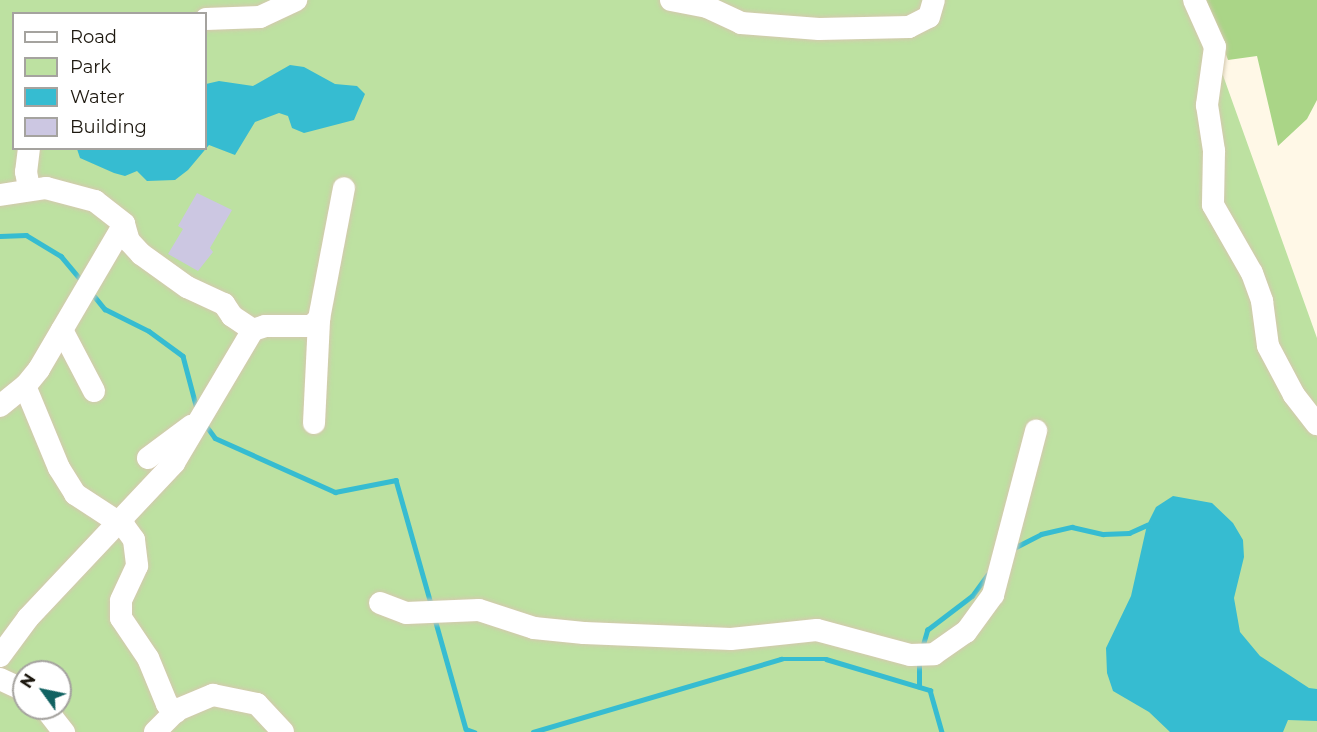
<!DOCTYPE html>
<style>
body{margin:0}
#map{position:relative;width:1317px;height:732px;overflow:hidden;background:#fff8e7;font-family:Montserrat,sans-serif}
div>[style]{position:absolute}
.green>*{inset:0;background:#bde1a1}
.forest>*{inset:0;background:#aad587}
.water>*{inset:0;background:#36bcd1}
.stream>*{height:4.5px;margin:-2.25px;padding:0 2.25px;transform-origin:2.25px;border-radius:2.25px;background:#36bcd1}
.building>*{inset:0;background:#ccc7e2}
.roads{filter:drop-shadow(0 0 2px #d4c8ae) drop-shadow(0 0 2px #d4c8ae)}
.minor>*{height:22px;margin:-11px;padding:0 11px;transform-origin:11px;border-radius:11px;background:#fff}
span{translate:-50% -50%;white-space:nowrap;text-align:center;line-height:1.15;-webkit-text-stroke:4.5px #fff;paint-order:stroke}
.legend{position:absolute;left:12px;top:12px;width:195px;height:138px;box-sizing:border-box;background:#fff;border:2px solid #a5a39f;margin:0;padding:8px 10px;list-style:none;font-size:18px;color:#1d180f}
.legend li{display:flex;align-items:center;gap:12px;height:30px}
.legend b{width:30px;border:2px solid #a5a39f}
.north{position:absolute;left:12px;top:660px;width:60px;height:60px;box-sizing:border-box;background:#fff;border:2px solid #a5a39f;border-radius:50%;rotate:303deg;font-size:16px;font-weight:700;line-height:24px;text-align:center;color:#1d180f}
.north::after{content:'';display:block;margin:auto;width:21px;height:27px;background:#116262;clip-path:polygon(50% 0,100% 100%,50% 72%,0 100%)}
</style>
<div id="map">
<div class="green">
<i style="clip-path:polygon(evenodd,0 0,1196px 0,1317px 338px,1317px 732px,0 732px,0 0,14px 14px,206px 14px,206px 148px,14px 148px,14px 14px,0 0,24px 672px,60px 672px,60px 708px,24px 708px,24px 672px)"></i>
</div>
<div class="forest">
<i style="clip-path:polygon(1206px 0,1317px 0,1317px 100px,1307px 119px,1278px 146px,1257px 56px,1228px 60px)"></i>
</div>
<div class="water">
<i style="clip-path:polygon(290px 65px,304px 67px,335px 84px,357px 86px,365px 94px,354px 120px,304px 133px,292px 128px,288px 116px,279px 113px,255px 122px,235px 155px,209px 145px,188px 170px,175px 180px,147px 181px,137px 171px,125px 176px,114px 173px,80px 158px,77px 149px,206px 148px,206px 84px,219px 81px,253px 86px)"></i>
<i style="clip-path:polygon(1173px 496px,1212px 503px,1233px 523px,1243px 540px,1244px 557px,1234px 598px,1240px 632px,1260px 656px,1309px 688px,1317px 689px,1317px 721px,1288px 720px,1283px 732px,1170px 732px,1149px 712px,1113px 691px,1107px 673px,1106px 648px,1131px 596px,1147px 525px,1156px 507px)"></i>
</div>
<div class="stream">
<i style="left:0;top:236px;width:26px;rotate:-2deg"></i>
<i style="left:26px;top:235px;width:41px;rotate:31deg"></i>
<i style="left:61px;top:256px;width:33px;rotate:50deg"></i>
<i style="left:91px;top:292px;width:22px;rotate:51deg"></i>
<i style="left:105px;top:309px;width:49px;rotate:26.6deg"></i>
<i style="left:149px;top:331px;width:42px;rotate:36.3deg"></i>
<i style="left:183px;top:356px;width:55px;rotate:75.2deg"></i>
<i style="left:205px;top:424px;width:17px;rotate:54deg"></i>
<i style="left:215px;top:438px;width:132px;rotate:24.2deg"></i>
<i style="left:335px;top:492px;width:62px;rotate:-11.1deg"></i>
<i style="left:396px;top:480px;width:129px;rotate:74.2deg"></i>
<i style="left:1014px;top:548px;width:30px;rotate:-27deg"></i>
<i style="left:1041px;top:534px;width:32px;rotate:-13deg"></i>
<i style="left:1072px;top:527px;width:32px;rotate:13deg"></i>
<i style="left:1103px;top:534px;width:26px;rotate:-2deg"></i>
<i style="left:1129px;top:533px;width:20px;rotate:-24deg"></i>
<i style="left:435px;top:619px;width:114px;rotate:74.3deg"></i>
<i style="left:466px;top:729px;width:9px;rotate:21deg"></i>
<i style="left:922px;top:648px;width:19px;rotate:-74deg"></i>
<i style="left:927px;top:630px;width:56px;rotate:-37.1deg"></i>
<i style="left:972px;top:596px;width:27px;rotate:-54deg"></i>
<i style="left:919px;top:687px;width:25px;rotate:-90deg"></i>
<i style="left:533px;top:732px;width:259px;rotate:-16.4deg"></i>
<i style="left:781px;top:659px;width:45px"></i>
<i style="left:826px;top:659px;width:109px;rotate:16.6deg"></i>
<i style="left:930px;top:690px;width:44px;rotate:74.1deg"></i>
</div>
<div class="building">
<i style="clip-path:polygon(197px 193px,232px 210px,210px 248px,213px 252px,198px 271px,168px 254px,183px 229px,178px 226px)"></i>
</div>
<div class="roads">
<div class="minor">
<i style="left:671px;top:0;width:37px;rotate:11deg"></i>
<i style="left:707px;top:7px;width:38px;rotate:25deg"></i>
<i style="left:741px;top:23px;width:78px;rotate:4.4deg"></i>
<i style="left:819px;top:29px;width:90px;rotate:-1.3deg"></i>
<i style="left:909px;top:27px;width:22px;rotate:-27deg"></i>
<i style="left:929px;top:17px;width:18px;rotate:-74deg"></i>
<i style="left:1194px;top:0;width:51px;rotate:65.9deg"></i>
<i style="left:1215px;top:47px;width:59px;rotate:97.9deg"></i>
<i style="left:1207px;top:105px;width:47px;rotate:81.3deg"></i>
<i style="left:1214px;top:151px;width:54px;rotate:91.1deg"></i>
<i style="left:1213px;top:205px;width:78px;rotate:60.2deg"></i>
<i style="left:1252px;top:273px;width:30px;rotate:70deg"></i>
<i style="left:1262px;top:301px;width:45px;rotate:82.4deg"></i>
<i style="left:1268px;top:346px;width:55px;rotate:62deg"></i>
<i style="left:1294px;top:395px;width:37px;rotate:52deg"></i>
<i style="left:206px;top:19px;width:54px;rotate:-2.1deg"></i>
<i style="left:260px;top:17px;width:40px;rotate:-25deg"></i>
<i style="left:29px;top:148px;width:24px;rotate:97deg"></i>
<i style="left:26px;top:172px;width:16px;rotate:79deg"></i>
<i style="left:0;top:195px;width:47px;rotate:-8.7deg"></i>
<i style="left:46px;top:188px;width:51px;rotate:14.9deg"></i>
<i style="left:95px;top:201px;width:37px;rotate:38deg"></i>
<i style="left:124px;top:224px;width:18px;rotate:74deg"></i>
<i style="left:129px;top:241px;width:18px;rotate:47deg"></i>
<i style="left:141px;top:254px;width:57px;rotate:35.7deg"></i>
<i style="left:187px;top:287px;width:41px;rotate:24.7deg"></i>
<i style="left:224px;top:304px;width:14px;rotate:56deg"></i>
<i style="left:232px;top:316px;width:25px;rotate:34deg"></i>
<i style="left:62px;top:330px;width:69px;rotate:62.3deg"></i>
<i style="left:25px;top:386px;width:89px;rotate:67.5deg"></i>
<i style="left:59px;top:468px;width:31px;rotate:58deg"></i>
<i style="left:75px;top:494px;width:59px;rotate:33.1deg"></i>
<i style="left:124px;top:526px;width:17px;rotate:54deg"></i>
<i style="left:134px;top:540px;width:26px;rotate:83deg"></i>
<i style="left:137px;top:566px;width:38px;rotate:115deg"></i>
<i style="left:121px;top:601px;width:17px;rotate:90deg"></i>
<i style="left:121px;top:618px;width:48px;rotate:56deg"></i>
<i style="left:148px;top:658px;width:50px;rotate:67.6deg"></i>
<i style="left:167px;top:704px;width:12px;rotate:42deg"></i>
<i style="left:0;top:406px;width:35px;rotate:-39deg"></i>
<i style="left:27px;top:384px;width:19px;rotate:-51deg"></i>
<i style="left:39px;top:369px;width:168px;rotate:-59.6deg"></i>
<i style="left:314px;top:423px;width:104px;rotate:-87.2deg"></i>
<i style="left:148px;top:458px;width:54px;rotate:-36.7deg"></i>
<i style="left:380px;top:603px;width:28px;rotate:21deg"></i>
<i style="left:406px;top:613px;width:73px;rotate:-2.4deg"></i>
<i style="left:479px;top:610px;width:58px;rotate:18.1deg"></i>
<i style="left:534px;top:628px;width:50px;rotate:5.7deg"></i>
<i style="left:584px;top:633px;width:147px;rotate:2.3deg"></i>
<i style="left:731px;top:639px;width:86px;rotate:-6deg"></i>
<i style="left:817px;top:630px;width:96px;rotate:15deg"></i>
<i style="left:910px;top:655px;width:24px;rotate:-2deg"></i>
<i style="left:934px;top:654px;width:39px;rotate:-35deg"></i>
<i style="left:966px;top:632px;width:46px;rotate:-53.9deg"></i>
<i style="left:993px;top:595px;width:170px;rotate:-75.3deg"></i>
<i style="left:0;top:656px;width:47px;rotate:-53.6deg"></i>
<i style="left:28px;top:618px;width:213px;rotate:-46.7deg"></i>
<i style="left:174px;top:463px;width:155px;rotate:-59.3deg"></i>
<i style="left:253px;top:330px;width:13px;rotate:-18deg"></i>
<i style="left:265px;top:326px;width:46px"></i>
<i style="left:311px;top:326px;width:11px;rotate:-41deg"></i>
<i style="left:319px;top:319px;width:133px;rotate:-79.2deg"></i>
<i style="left:0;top:679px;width:26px;rotate:25deg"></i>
<i style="left:45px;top:708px;width:31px;rotate:52deg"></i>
<i style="left:155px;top:732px;width:31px;rotate:-45deg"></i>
<i style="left:177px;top:710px;width:39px;rotate:-23deg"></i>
<i style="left:213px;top:695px;width:45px;rotate:11.6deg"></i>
<i style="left:257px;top:704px;width:38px;rotate:47deg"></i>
</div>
</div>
<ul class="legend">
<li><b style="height:8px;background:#fff"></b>Road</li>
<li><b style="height:16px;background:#bde1a1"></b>Park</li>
<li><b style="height:16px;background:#36bcd1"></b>Water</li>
<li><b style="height:16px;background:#ccc7e2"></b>Building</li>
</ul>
<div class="north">N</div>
</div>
